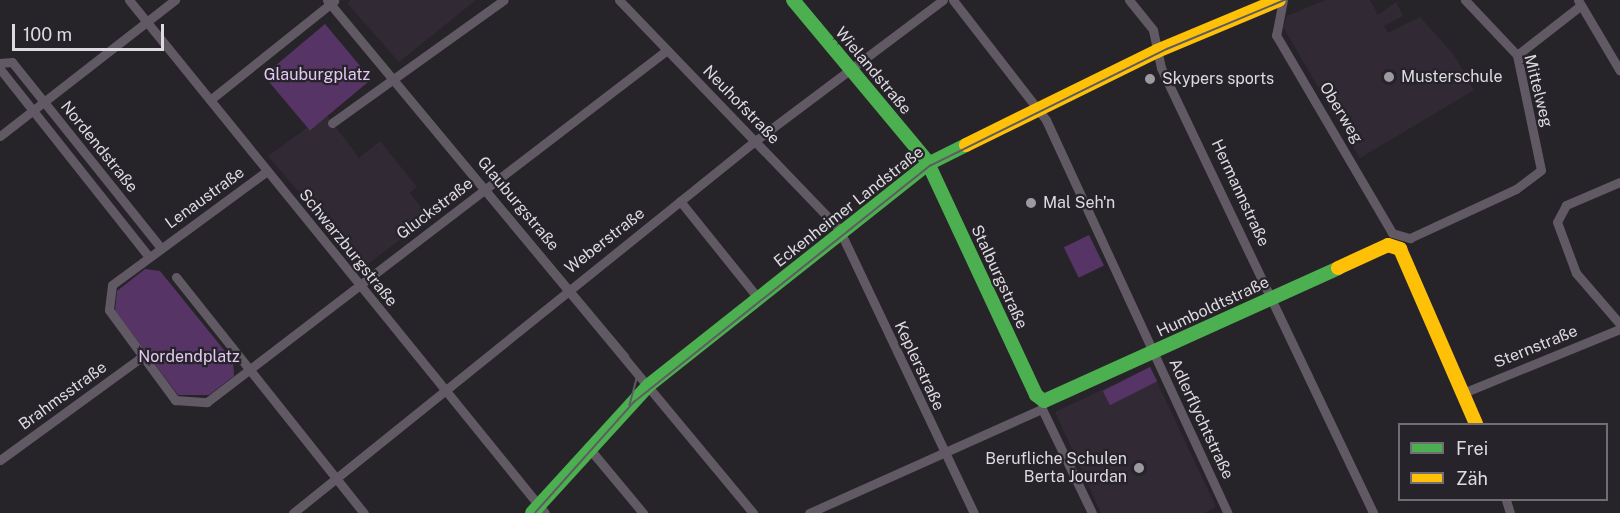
<!DOCTYPE html>
<meta charset="utf-8">
<style>
body{margin:0}
#map{position:relative;width:1620px;height:513px;overflow:hidden;background:#272429;font-family:"Public Sans",sans-serif}
div>[style]{position:absolute}
.built>*{inset:0;background:#312934}
.green>*{inset:0;background:#563466;transform-origin:0 0}
.street>*{height:9px;margin:-4.5px;padding:0 4.5px;transform-origin:4.5px;border-radius:4.5px;background:#615a64}
.fast>*{height:14px;margin:-7px;padding:0 7px;transform-origin:7px;border-radius:7px;background:#4caf50}
.slow>*{height:14px;margin:-7px;padding:0 7px;transform-origin:7px;border-radius:7px;background:#ffc107}
.tram>*{height:1.5px;margin:-0.75px;padding:0 0.75px;transform-origin:0.75px;border-radius:0.75px;background:#5e5b61}
.dots>*{width:16px;height:16px;translate:-50% -50%;box-sizing:border-box;border:3px solid #27232a;border-radius:50%}
span{translate:-50% -50%;white-space:nowrap;text-align:center;line-height:1.15;-webkit-text-stroke:4.5px #27232a;paint-order:stroke}
.street-label{font-size:16px;color:#dedbe0}
.park-label{font-size:16px;color:#e3c9f2}
.poi-label{font-size:16px;color:#dedbe0}
.left{translate:0 -50%;text-align:left}
.right{translate:-100% -50%;text-align:right}
.legend{position:absolute;left:1398px;top:423px;width:210px;height:78px;box-sizing:border-box;background:#27232a;border:2px solid #706d73;margin:0;padding:8px 10px;list-style:none;font-size:18px;color:#dedbe0}
.legend li{display:flex;align-items:center;gap:12px;height:30px}
.legend b{width:30px;border:2px solid #706d73}
.scale{position:absolute;left:12px;top:24px;width:152px;height:27px;box-sizing:border-box;border:3px solid #dedbe0;border-top:0;padding-left:8px;font-size:18px;line-height:21px;white-space:nowrap;color:#dedbe0;-webkit-text-stroke:4px #27232a;paint-order:stroke}
</style>
<div id="map">
<div class="built">
<i style="clip-path:polygon(351px 0,476px 0,399px 62px,347px 3px)"></i>
<i style="clip-path:polygon(1325px 0,1370px 0,1378px 15px,1396px 2px,1403px 16px,1384px 26px,1388px 33px,1420px 17px,1454px 55px,1474px 90px,1360px 158px,1283px 27px,1287px 16px)"></i>
<i style="clip-path:polygon(326px 114px,359px 158px,380px 141px,417px 187px,410px 193px,429px 218px,364px 267px,268px 156px)"></i>
<i style="clip-path:polygon(1150px 367px,1216px 507px,1204px 513px,1101px 513px,1055px 412px)"></i>
</div>
<div class="green">
<i style="left:325px;top:24px;width:72px;height:80px;rotate:50deg"></i>
<i style="left:1089px;top:235px;width:34px;height:28px;rotate:64deg"></i>
<i style="clip-path:polygon(145px 269px,160px 271px,233px 361px,234px 376px,209px 395px,178px 395px,115px 311px,117px 291px)"></i>
<i style="left:1150px;top:367px;width:16px;height:53px;rotate:63deg"></i>
</div>
<div class="street">
<i style="left:129px;top:0;width:660px;rotate:50.96deg"></i>
<i style="left:327px;top:0;width:667px;rotate:50.29deg"></i>
<i style="left:619px;top:0;width:318px;rotate:46.1deg"></i>
<i style="left:839px;top:229px;width:314px;rotate:64.6deg"></i>
<i style="left:953px;top:0;width:152px;rotate:52.2deg"></i>
<i style="left:1046px;top:120px;width:433px;rotate:65.2deg"></i>
<i style="left:1129px;top:0;width:38px;rotate:51deg"></i>
<i style="left:1153px;top:30px;width:39px;rotate:78deg"></i>
<i style="left:1161px;top:68px;width:493px;rotate:64.5deg"></i>
<i style="left:1283px;top:0;width:36px;rotate:101deg"></i>
<i style="left:1276px;top:35px;width:229px;rotate:59.6deg"></i>
<i style="left:1392px;top:233px;width:19px;rotate:16deg"></i>
<i style="left:1410px;top:238px;width:117px;rotate:-24.8deg"></i>
<i style="left:1516px;top:189px;width:31px;rotate:-37deg"></i>
<i style="left:1541px;top:170px;width:117px;rotate:-101.8deg"></i>
<i style="left:1517px;top:55px;width:76px;rotate:-133.4deg"></i>
<i style="left:1578px;top:0;width:82px;rotate:59.4deg"></i>
<i style="left:1517px;top:55px;width:80px;rotate:-37.9deg"></i>
<i style="left:0;top:63px;width:12px;rotate:-5deg"></i>
<i style="left:12px;top:62px;width:238px;rotate:51.3deg"></i>
<i style="left:0;top:69px;width:240px;rotate:51.6deg"></i>
<i style="left:210px;top:100px;width:159px;rotate:-38.6deg"></i>
<i style="left:332px;top:123px;width:211px;rotate:-35.6deg"></i>
<i style="left:0;top:136px;width:222px;rotate:-37.9deg"></i>
<i style="left:267px;top:171px;width:192px;rotate:143.7deg"></i>
<i style="left:112px;top:285px;width:25px;rotate:97deg"></i>
<i style="left:109px;top:310px;width:112px;rotate:53.7deg"></i>
<i style="left:175px;top:400px;width:32px;rotate:4deg"></i>
<i style="left:207px;top:402px;width:579px;rotate:-37.42deg"></i>
<i style="left:1620px;top:182px;width:59px;rotate:156.9deg"></i>
<i style="left:1566px;top:205px;width:19px;rotate:118deg"></i>
<i style="left:1557px;top:222px;width:54px;rotate:69.6deg"></i>
<i style="left:1576px;top:273px;width:67px;rotate:49.2deg"></i>
<i style="left:680px;top:201px;width:124px;rotate:51.2deg"></i>
<i style="left:176px;top:277px;width:302px;rotate:51.5deg"></i>
<i style="left:1463px;top:393px;width:170px;rotate:-22.2deg"></i>
<i style="left:588px;top:447px;width:86px;rotate:50.2deg"></i>
<i style="left:0;top:460px;width:177px;rotate:-36deg"></i>
<i style="left:1506px;top:500px;width:14px;rotate:73deg"></i>
<i style="left:293px;top:513px;width:593px;rotate:-38.84deg"></i>
<i style="left:755px;top:141px;width:235px;rotate:-36.9deg"></i>
<i style="left:809px;top:513px;width:255px;rotate:-24.1deg"></i>
<i style="left:1042px;top:409px;width:115px;rotate:64.3deg"></i>
</div>
<div class="fast">
<i style="left:793px;top:0;width:209px;rotate:50.2deg"></i>
<i style="left:927px;top:161px;width:258px;rotate:65deg"></i>
<i style="left:1036px;top:395px;width:10px;rotate:37deg"></i>
<i style="left:1044px;top:401px;width:323px;rotate:-24.3deg"></i>
<i style="left:532px;top:513px;width:173px;rotate:-47.6deg"></i>
<i style="left:649px;top:385px;width:356px;rotate:-38.4deg"></i>
<i style="left:928px;top:164px;width:42px;rotate:-26.6deg"></i>
</div>
<div class="slow">
<i style="left:966px;top:145px;width:213px;rotate:-26.2deg"></i>
<i style="left:1157px;top:51px;width:132px;rotate:-22.7deg"></i>
<i style="left:1338px;top:268px;width:55px;rotate:-24.7deg"></i>
<i style="left:1388px;top:245px;width:13px;rotate:18deg"></i>
<i style="left:1400px;top:249px;width:191px;rotate:66.5deg"></i>
</div>
<div class="tram">
<i style="left:331px;top:0;width:463px;rotate:50.1deg"></i>
<i style="left:628px;top:355px;width:26px;rotate:69deg"></i>
<i style="left:637px;top:379px;width:27px;rotate:105deg"></i>
<i style="left:535px;top:513px;width:149px;rotate:-48.3deg"></i>
<i style="left:634px;top:402px;width:379px;rotate:-38.6deg"></i>
<i style="left:930px;top:166px;width:264px;rotate:-26.3deg"></i>
<i style="left:1167px;top:49px;width:128px;rotate:-22.6deg"></i>
</div>
<div class="dots">
<i style="left:1389px;top:77px;background:#9e9ba0"></i>
<i style="left:1150px;top:79px;background:#9e9ba0"></i>
<i style="left:1031px;top:203px;background:#9e9ba0"></i>
<i style="left:1139px;top:468px;background:#9e9ba0"></i>
</div>
<div class="street-label">
<span style="left:873px;top:71px;rotate:50deg">Wielandstraße</span>
<span style="left:1538px;top:91px;rotate:76deg">Mittelweg</span>
<span style="left:741px;top:105px;rotate:46deg">Neuhofstraße</span>
<span style="left:1341px;top:113px;rotate:59deg">Oberweg</span>
<span style="left:99px;top:147px;rotate:51deg">Nordendstraße</span>
<span style="left:1240px;top:193px;rotate:65deg">Hermannstraße</span>
<span style="left:205px;top:198px;rotate:-36deg">Lenaustraße</span>
<span style="left:518px;top:204px;rotate:50deg">Glauburgstraße</span>
<span style="left:849px;top:207px;rotate:-38deg">Eckenheimer Landstraße</span>
<span style="left:435px;top:209px;rotate:-37deg">Gluckstraße</span>
<span style="left:605px;top:241px;rotate:-38deg">Weberstraße</span>
<span style="left:348px;top:248px;rotate:51deg">Schwarzburgstraße</span>
<span style="left:999px;top:277px;rotate:65deg">Stalburgstraße</span>
<span style="left:1213px;top:307px;rotate:-25deg">Humboldtstraße</span>
<span style="left:1536px;top:347px;rotate:-22deg">Sternstraße</span>
<span style="left:919px;top:366px;rotate:65deg">Keplerstraße</span>
<span style="left:63px;top:396px;rotate:-36deg">Brahmsstraße</span>
<span style="left:1201px;top:419px;rotate:65deg">Adlerflychtstraße</span>
</div>
<div class="park-label">
<span style="left:317px;top:75px">Glauburgplatz</span>
<span style="left:189px;top:357px">Nordendplatz</span>
</div>
<div class="poi-label">
<span class="left" style="left:1401px;top:77px">Musterschule</span>
<span class="left" style="left:1162px;top:79px">Skypers sports</span>
<span class="left" style="left:1043px;top:203px">Mal Seh'n</span>
<span class="right" style="left:1127px;top:468px">Berufliche Schulen<br>Berta Jourdan</span>
</div>
<ul class="legend">
<li><b style="height:8px;background:#4caf50"></b>Frei</li>
<li><b style="height:8px;background:#ffc107"></b>Zäh</li>
</ul>
<div class="scale">100 m</div>
</div>
